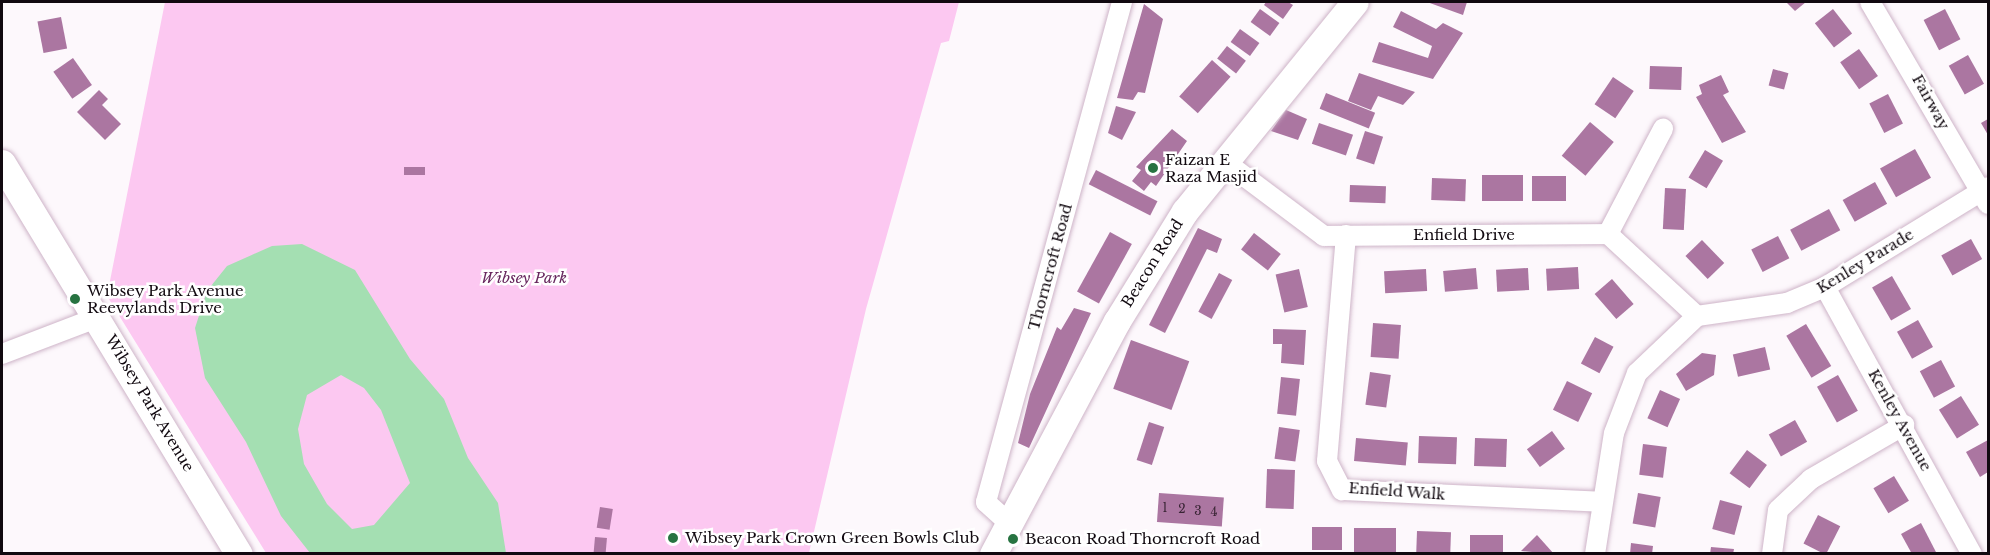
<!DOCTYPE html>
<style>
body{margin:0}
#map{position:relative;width:1990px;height:555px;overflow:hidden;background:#fdf8fc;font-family:"Libre Baskerville",serif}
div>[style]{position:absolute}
.green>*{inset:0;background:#fcc8f1}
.water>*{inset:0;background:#a4dfb2}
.building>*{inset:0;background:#ab76a1;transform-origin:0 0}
.roads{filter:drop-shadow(0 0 2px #ceb4c8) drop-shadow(0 0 2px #ceb4c8)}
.street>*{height:20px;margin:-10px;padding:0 10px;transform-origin:10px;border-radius:10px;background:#fff}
.secondary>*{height:27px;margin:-13.5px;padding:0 13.5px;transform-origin:13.5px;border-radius:13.5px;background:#fff}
.dots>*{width:16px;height:16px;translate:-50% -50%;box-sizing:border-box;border:3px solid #fff;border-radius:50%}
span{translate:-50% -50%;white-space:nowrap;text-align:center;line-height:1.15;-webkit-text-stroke:5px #fff;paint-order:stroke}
.number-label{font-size:12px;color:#382434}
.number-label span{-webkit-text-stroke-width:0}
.street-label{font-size:15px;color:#110910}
.poi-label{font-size:15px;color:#110910}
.left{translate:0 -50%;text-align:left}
.park-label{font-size:15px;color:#68285f;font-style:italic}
.frame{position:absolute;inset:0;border:3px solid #110910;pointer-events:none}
</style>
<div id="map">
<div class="green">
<i style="clip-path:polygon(165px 2px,959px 2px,949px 41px,941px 43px,866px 309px,809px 553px,266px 553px,107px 296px)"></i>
</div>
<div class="water">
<i style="clip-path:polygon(evenodd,302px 244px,355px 270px,410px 359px,444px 399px,468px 458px,498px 503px,506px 553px,310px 553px,281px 516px,246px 442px,205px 378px,195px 328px,207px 291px,227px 266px,272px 246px,302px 244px,341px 375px,364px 388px,381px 410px,410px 483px,374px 525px,352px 529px,327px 504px,304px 464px,298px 429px,307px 395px,341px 375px)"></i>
</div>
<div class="building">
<i style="clip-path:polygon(1266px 2px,1288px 2px,1293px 5px,1283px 19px,1264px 5px)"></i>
<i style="clip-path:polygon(1427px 2px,1467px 2px,1463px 15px)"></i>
<i style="clip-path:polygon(1786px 2px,1806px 2px,1795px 11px)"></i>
<i style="clip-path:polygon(1144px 4px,1163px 19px,1145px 93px,1138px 92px,1133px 100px,1117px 98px)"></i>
<i style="left:1260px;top:9px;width:24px;height:16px;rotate:36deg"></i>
<i style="left:1833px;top:9px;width:31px;height:23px;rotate:52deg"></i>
<i style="left:1945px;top:9px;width:34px;height:24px;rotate:63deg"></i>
<i style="clip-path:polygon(1401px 11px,1436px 29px,1443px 23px,1463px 33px,1433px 79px,1372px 62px,1379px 42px,1428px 58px,1432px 46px,1393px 27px)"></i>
<i style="left:61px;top:17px;width:32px;height:24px;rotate:79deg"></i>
<i style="left:1240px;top:29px;width:24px;height:16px;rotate:36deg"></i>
<i style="left:1227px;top:46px;width:24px;height:16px;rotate:38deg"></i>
<i style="left:1859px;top:49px;width:33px;height:23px;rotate:55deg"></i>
<i style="left:1968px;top:55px;width:33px;height:22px;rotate:61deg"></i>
<i style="left:73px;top:58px;width:33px;height:24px;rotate:55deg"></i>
<i style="left:1212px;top:60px;width:25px;height:49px;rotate:42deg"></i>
<i style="left:1650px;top:66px;width:32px;height:23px;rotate:2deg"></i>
<i style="left:1773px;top:69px;width:16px;height:17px;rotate:15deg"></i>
<i style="clip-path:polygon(1359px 73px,1415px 92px,1403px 105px,1378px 96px,1371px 110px,1348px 101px)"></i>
<i style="clip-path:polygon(1721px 75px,1729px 92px,1723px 95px,1746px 132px,1722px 143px,1696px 97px,1702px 94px,1699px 85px)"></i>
<i style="left:1613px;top:77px;width:25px;height:33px;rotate:34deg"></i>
<i style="clip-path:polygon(99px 90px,108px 99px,102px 105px,121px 124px,105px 140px,77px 112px)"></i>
<i style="left:1326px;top:93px;width:53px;height:17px;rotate:22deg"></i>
<i style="left:1888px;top:94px;width:33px;height:21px;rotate:63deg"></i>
<i style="clip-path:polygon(1116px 106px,1136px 112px,1122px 140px,1108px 133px)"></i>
<i style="clip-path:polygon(1286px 110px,1307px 119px,1298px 140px,1271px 131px)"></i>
<i style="clip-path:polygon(1988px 119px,1988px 135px,1981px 123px)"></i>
<i style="left:1590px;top:122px;width:31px;height:44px;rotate:40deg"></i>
<i style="left:1319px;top:123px;width:36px;height:22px;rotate:19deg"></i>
<i style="clip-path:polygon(1172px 129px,1187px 141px,1156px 186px,1151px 182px,1144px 191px,1132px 181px,1141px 170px,1136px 167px)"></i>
<i style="left:1365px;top:131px;width:19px;height:29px;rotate:18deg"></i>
<i style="left:1915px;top:149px;width:33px;height:40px;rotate:61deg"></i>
<i style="left:1705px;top:150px;width:21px;height:32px;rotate:31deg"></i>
<i style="left:404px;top:167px;width:21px;height:8px"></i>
<i style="left:1096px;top:170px;width:69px;height:16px;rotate:27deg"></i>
<i style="left:1482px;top:175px;width:41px;height:26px"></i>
<i style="left:1532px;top:176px;width:34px;height:25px"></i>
<i style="left:1432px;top:178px;width:34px;height:22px;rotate:2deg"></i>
<i style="left:1875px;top:182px;width:25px;height:37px;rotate:61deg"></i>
<i style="left:1350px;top:185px;width:36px;height:17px;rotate:2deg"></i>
<i style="left:1665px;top:188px;width:21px;height:41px;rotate:3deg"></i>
<i style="left:1829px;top:209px;width:24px;height:44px;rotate:62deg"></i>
<i style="clip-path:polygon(1198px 228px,1222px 239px,1217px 253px,1207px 249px,1165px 333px,1149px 325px)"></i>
<i style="left:1110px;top:232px;width:25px;height:68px;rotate:29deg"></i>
<i style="left:1254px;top:233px;width:34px;height:21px;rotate:38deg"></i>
<i style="left:1778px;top:236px;width:25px;height:30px;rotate:63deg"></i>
<i style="left:1971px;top:239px;width:23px;height:34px;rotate:61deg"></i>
<i style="left:1702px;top:240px;width:32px;height:23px;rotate:46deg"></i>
<i style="left:1578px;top:267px;width:22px;height:32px;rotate:87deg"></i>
<i style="left:1476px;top:268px;width:21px;height:33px;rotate:85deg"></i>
<i style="left:1528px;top:268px;width:22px;height:32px;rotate:87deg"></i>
<i style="left:1299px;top:269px;width:39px;height:24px;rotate:77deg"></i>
<i style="left:1426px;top:269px;width:22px;height:42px;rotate:87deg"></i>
<i style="left:1219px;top:273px;width:15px;height:44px;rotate:28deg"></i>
<i style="left:1892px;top:276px;width:38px;height:23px;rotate:60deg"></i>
<i style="left:1612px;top:279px;width:33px;height:23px;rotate:49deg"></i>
<i style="clip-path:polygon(1074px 308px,1091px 313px,1029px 448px,1018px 443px,1030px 394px,1057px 327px,1061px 330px)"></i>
<i style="left:1918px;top:320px;width:31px;height:24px;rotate:61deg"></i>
<i style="left:1373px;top:323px;width:28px;height:34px;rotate:4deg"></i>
<i style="left:1806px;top:324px;width:49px;height:23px;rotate:59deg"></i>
<i style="clip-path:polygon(1273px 329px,1306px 330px,1304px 365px,1281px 363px,1282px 344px,1273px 344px)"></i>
<i style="left:1595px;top:337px;width:21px;height:30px;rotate:28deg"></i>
<i style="left:1131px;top:340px;width:62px;height:52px;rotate:20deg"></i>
<i style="left:1765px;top:347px;width:23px;height:33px;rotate:77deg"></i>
<i style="clip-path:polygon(1702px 353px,1716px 355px,1714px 375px,1686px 391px,1676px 374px)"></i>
<i style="left:1941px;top:360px;width:30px;height:24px;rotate:62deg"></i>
<i style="left:1370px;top:372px;width:21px;height:33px;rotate:8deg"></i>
<i style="left:1838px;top:375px;width:41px;height:24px;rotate:61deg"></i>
<i style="left:1281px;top:377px;width:19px;height:37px;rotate:6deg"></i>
<i style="left:1567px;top:381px;width:28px;height:32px;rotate:26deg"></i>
<i style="left:1660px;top:390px;width:22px;height:31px;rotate:24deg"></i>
<i style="left:1961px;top:396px;width:34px;height:26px;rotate:58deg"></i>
<i style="left:1795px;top:420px;width:25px;height:30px;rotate:61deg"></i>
<i style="left:1149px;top:422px;width:16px;height:40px;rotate:18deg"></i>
<i style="left:1279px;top:427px;width:21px;height:32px;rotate:8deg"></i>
<i style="left:1552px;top:431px;width:22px;height:31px;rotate:54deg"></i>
<i style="left:1419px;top:436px;width:38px;height:27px;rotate:2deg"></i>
<i style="left:1356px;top:438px;width:52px;height:23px;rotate:5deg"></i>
<i style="left:1475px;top:438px;width:32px;height:28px;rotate:2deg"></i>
<i style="clip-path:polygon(1988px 440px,1988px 472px,1980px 477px,1966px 452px)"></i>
<i style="left:1643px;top:444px;width:24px;height:31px;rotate:7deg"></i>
<i style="left:1747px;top:450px;width:25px;height:29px;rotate:37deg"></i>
<i style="left:1267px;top:469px;width:28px;height:39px;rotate:2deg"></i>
<i style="left:1894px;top:476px;width:29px;height:24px;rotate:59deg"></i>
<i style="left:1159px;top:493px;width:65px;height:29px;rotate:4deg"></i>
<i style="left:1638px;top:493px;width:23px;height:31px;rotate:10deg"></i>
<i style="left:1720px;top:500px;width:23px;height:30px;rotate:15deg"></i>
<i style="left:600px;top:507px;width:13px;height:21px;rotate:9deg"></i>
<i style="left:1818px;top:515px;width:25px;height:32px;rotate:27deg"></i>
<i style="clip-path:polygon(1921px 523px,1937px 554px,1912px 554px,1901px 534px)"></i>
<i style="left:1312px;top:527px;width:30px;height:23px"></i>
<i style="left:1396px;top:528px;width:26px;height:42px;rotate:90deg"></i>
<i style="left:1417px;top:531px;width:34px;height:22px;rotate:2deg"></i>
<i style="left:1470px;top:535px;width:33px;height:19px"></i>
<i style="clip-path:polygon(1537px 535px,1554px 554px,1521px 551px)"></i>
<i style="left:595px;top:537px;width:12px;height:17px;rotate:5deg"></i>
<i style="clip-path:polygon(1631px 543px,1653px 546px,1652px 554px,1630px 554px)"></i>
<i style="clip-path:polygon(1711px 547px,1734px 549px,1733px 554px,1710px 554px)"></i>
</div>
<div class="roads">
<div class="street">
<i style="left:1870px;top:2px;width:234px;rotate:59.7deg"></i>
<i style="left:1224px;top:161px;width:125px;rotate:36.9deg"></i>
<i style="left:1324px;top:236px;width:284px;rotate:-0.4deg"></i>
<i style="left:1608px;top:234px;width:121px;rotate:42.7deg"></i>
<i style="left:1608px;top:234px;width:119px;rotate:-62.4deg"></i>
<i style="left:1346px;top:235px;width:227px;rotate:94.8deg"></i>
<i style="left:1327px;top:461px;width:33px;rotate:63deg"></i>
<i style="left:1342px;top:490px;width:260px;rotate:2.6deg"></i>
<i style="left:1825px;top:287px;width:305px;rotate:61.2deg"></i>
<i style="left:1697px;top:316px;width:91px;rotate:-8.2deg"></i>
<i style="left:1787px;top:303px;width:41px;rotate:-22.8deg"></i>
<i style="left:1825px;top:287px;width:191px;rotate:-31.5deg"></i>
<i style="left:2px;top:354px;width:104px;rotate:-20.9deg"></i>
<i style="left:1009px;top:523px;width:31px;rotate:-138deg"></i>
<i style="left:986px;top:502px;width:518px;rotate:-74.78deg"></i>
<i style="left:1595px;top:554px;width:122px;rotate:-81.1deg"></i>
<i style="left:1614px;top:433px;width:64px;rotate:-69deg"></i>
<i style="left:1637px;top:373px;width:83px;rotate:-43.5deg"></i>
<i style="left:1772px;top:554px;width:44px;rotate:-82.2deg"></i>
<i style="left:1778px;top:510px;width:45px;rotate:-43.2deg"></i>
<i style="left:1811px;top:479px;width:108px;rotate:-30.1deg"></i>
</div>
<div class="secondary">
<i style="left:2px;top:163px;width:457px;rotate:58.8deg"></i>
<i style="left:993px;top:554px;width:264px;rotate:-62deg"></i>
<i style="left:1117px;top:321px;width:129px;rotate:-58.3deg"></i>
<i style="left:1185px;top:211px;width:269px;rotate:-50.9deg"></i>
</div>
</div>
<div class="dots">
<i style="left:1153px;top:168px;background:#277341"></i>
<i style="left:75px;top:299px;background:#277341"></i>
<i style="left:673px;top:538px;background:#277341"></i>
<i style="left:1013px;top:539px;background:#277341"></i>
</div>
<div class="number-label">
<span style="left:1165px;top:508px">1</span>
<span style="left:1182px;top:509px">2</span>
<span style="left:1198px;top:511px">3</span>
<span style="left:1214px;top:512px">4</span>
</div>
<div class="street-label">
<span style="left:1931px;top:102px;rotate:61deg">Fairway</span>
<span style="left:1464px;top:235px">Enfield Drive</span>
<span style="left:1865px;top:261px;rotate:-31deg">Kenley Parade</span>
<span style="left:1152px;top:263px;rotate:-58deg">Beacon Road</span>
<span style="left:1050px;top:267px;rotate:-75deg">Thorncroft Road</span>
<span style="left:150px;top:403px;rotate:59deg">Wibsey Park Avenue</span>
<span style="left:1900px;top:420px;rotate:61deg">Kenley Avenue</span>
<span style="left:1397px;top:491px;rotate:4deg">Enfield Walk</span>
</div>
<div class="poi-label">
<span class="left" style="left:1165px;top:168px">Faizan E<br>Raza Masjid</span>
<span class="left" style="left:87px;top:299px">Wibsey Park Avenue<br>Reevylands Drive</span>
<span class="left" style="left:685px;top:538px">Wibsey Park Crown Green Bowls Club</span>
<span class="left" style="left:1025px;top:539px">Beacon Road Thorncroft Road</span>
</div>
<div class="park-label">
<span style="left:524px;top:278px">Wibsey Park</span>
</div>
<div class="frame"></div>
</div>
